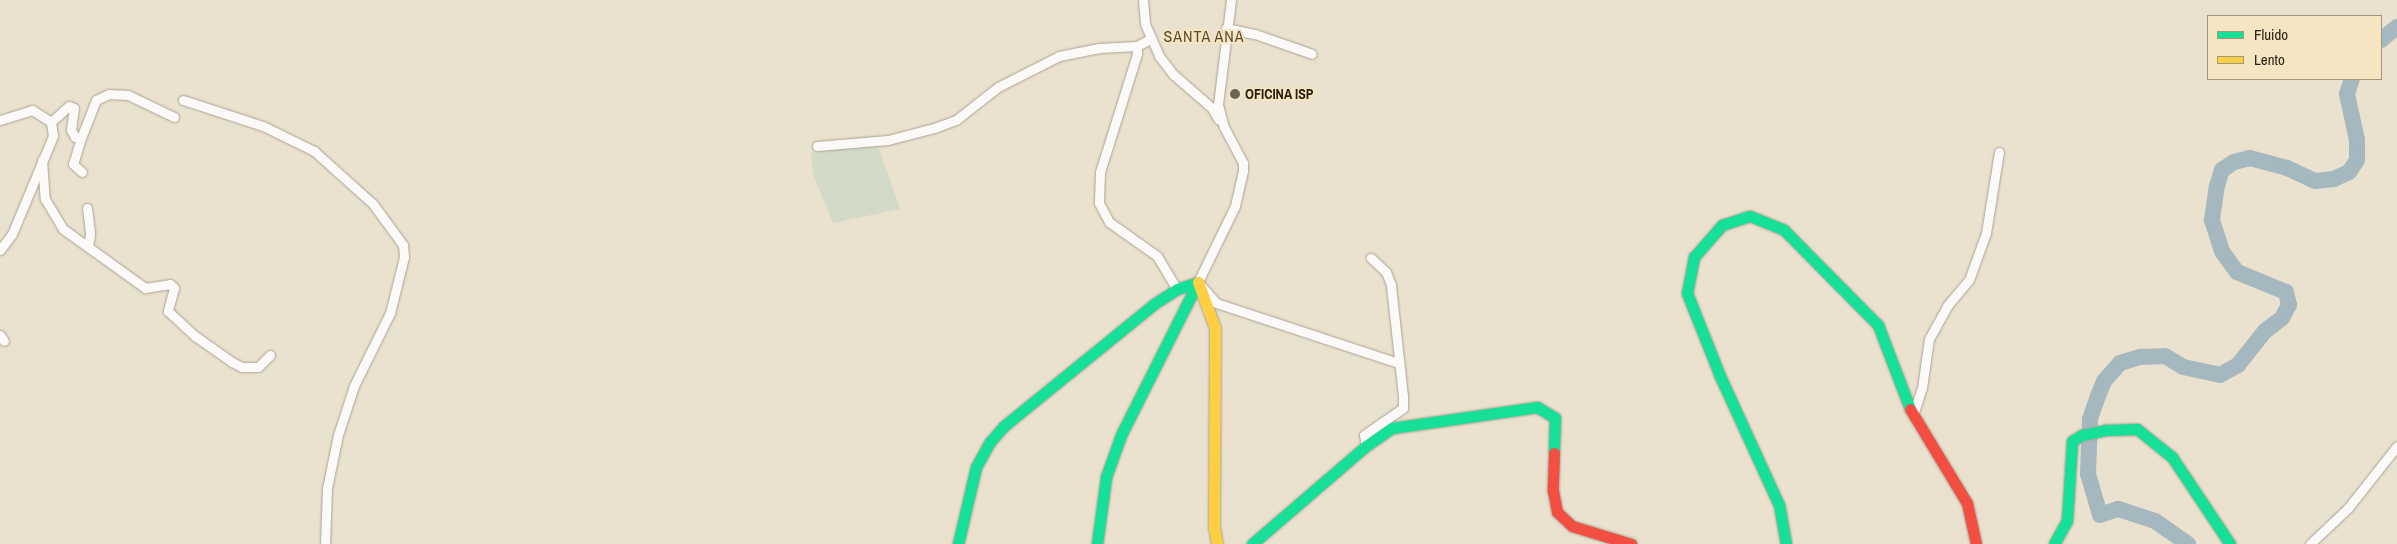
<!DOCTYPE html>
<style>
body{margin:0}
#map{position:relative;width:2397px;height:544px;overflow:hidden;background:#eae1ce;font-family:"Archivo Narrow",sans-serif}
div>[style]{position:absolute}
.green>*{inset:0;background:#d3dbc8}
.river>*{height:16px;margin:-8px;padding:0 8px;transform-origin:8px;border-radius:8px;background:#a5b8bf}
.roads{filter:drop-shadow(0 0 1px #aaa394) drop-shadow(0 0 1px #aaa394)}
.street>*{height:9px;margin:-4.5px;padding:0 4.5px;transform-origin:4.5px;border-radius:4.5px;background:#fcfaf8}
.fast>*{height:11px;margin:-5.5px;padding:0 5.5px;transform-origin:5.5px;border-radius:5.5px;background:#16e098}
.slow>*{height:11px;margin:-5.5px;padding:0 5.5px;transform-origin:5.5px;border-radius:5.5px;background:#ffcf43}
.jam>*{height:11px;margin:-5.5px;padding:0 5.5px;transform-origin:5.5px;border-radius:5.5px;background:#f24e42}
.dots>*{width:14px;height:14px;translate:-50% -50%;box-sizing:border-box;border:2px solid #f6e5c2;border-radius:50%}
span{translate:-50% -50%;white-space:nowrap;text-align:center;line-height:1.15;-webkit-text-stroke:4px #f6e5c2;paint-order:stroke}
.poi-label{font-size:14px;color:#262013;font-weight:700}
.left{translate:0 -50%;text-align:left}
.quarter-label{font-size:16px;color:#584a2c;letter-spacing:1px}
.legend{position:absolute;left:2207px;top:15px;width:175px;height:65px;box-sizing:border-box;background:#f6e5c2;border:1px solid #a3967c;margin:0;padding:6px 9px;list-style:none;font-size:15px;color:#262013}
.legend li{display:flex;align-items:center;gap:10px;height:25px}
.legend b{width:25px;border:1px solid #a3967c}
</style>
<div id="map">
<div class="green">
<i style="clip-path:polygon(877px 143px,900px 209px,833px 223px,813px 174px,811px 153px)"></i>
</div>
<div class="river">
<i style="left:2381px;top:40px;width:21px;rotate:-39deg"></i>
<i style="left:2188px;top:544px;width:40px;rotate:-145.1deg"></i>
<i style="left:2155px;top:521px;width:39px;rotate:-162deg"></i>
<i style="left:2118px;top:509px;width:19px;rotate:162deg"></i>
<i style="left:2100px;top:515px;width:43px;rotate:-106.3deg"></i>
<i style="left:2088px;top:474px;width:55px;rotate:-87.9deg"></i>
<i style="left:2090px;top:419px;width:24px;rotate:-71deg"></i>
<i style="left:2098px;top:396px;width:16px;rotate:-68deg"></i>
<i style="left:2104px;top:381px;width:24px;rotate:-48deg"></i>
<i style="left:2120px;top:363px;width:21px;rotate:-17deg"></i>
<i style="left:2140px;top:357px;width:25px;rotate:-2deg"></i>
<i style="left:2165px;top:356px;width:21px;rotate:31deg"></i>
<i style="left:2183px;top:367px;width:38px;rotate:12deg"></i>
<i style="left:2220px;top:375px;width:21px;rotate:-29deg"></i>
<i style="left:2238px;top:365px;width:43px;rotate:-51.5deg"></i>
<i style="left:2265px;top:331px;width:21px;rotate:-37deg"></i>
<i style="left:2282px;top:318px;width:15px;rotate:-62deg"></i>
<i style="left:2289px;top:305px;width:13px;rotate:-103deg"></i>
<i style="left:2286px;top:292px;width:53px;rotate:-157.8deg"></i>
<i style="left:2237px;top:272px;width:26px;rotate:-126deg"></i>
<i style="left:2222px;top:251px;width:33px;rotate:-108deg"></i>
<i style="left:2212px;top:220px;width:34px;rotate:-82deg"></i>
<i style="left:2217px;top:186px;width:17px;rotate:-73deg"></i>
<i style="left:2222px;top:170px;width:14px;rotate:-34deg"></i>
<i style="left:2234px;top:162px;width:16px;rotate:-14deg"></i>
<i style="left:2250px;top:158px;width:38px;rotate:15deg"></i>
<i style="left:2287px;top:168px;width:31px;rotate:25deg"></i>
<i style="left:2315px;top:181px;width:19px;rotate:-6deg"></i>
<i style="left:2334px;top:179px;width:17px;rotate:-25deg"></i>
<i style="left:2349px;top:172px;width:14px;rotate:-56deg"></i>
<i style="left:2357px;top:160px;width:20px;rotate:-90deg"></i>
<i style="left:2357px;top:140px;width:47px;rotate:-102.3deg"></i>
<i style="left:2347px;top:94px;width:16px;rotate:-72deg"></i>
</div>
<div class="roads">
<div class="street">
<i style="left:1143px;top:0;width:24px;rotate:85deg"></i>
<i style="left:1145px;top:24px;width:35px;rotate:66deg"></i>
<i style="left:1159px;top:56px;width:24px;rotate:52deg"></i>
<i style="left:1174px;top:75px;width:50px;rotate:41deg"></i>
<i style="left:1212px;top:108px;width:13px;rotate:61deg"></i>
<i style="left:1231px;top:0;width:106px;rotate:97.1deg"></i>
<i style="left:1218px;top:105px;width:23px;rotate:75deg"></i>
<i style="left:1224px;top:127px;width:41px;rotate:62.2deg"></i>
<i style="left:1243px;top:163px;width:8px;rotate:90deg"></i>
<i style="left:1243px;top:171px;width:36px;rotate:103deg"></i>
<i style="left:1235px;top:206px;width:85px;rotate:116deg"></i>
<i style="left:1198px;top:282px;width:28px;rotate:49deg"></i>
<i style="left:1216px;top:303px;width:193px;rotate:18.2deg"></i>
<i style="left:1226px;top:28px;width:30px;rotate:12deg"></i>
<i style="left:1255px;top:34px;width:60px;rotate:19.3deg"></i>
<i style="left:1137px;top:46px;width:8px;rotate:90deg"></i>
<i style="left:1137px;top:54px;width:124px;rotate:107.4deg"></i>
<i style="left:1100px;top:172px;width:31px;rotate:92deg"></i>
<i style="left:1099px;top:203px;width:21px;rotate:62deg"></i>
<i style="left:1109px;top:222px;width:59px;rotate:35.3deg"></i>
<i style="left:1157px;top:256px;width:39px;rotate:59deg"></i>
<i style="left:183px;top:100px;width:84px;rotate:18deg"></i>
<i style="left:263px;top:126px;width:57px;rotate:26.1deg"></i>
<i style="left:314px;top:151px;width:79px;rotate:41.9deg"></i>
<i style="left:373px;top:204px;width:51px;rotate:53.8deg"></i>
<i style="left:403px;top:245px;width:12px;rotate:85deg"></i>
<i style="left:404px;top:257px;width:58px;rotate:104deg"></i>
<i style="left:390px;top:313px;width:81px;rotate:116.3deg"></i>
<i style="left:354px;top:386px;width:52px;rotate:108.1deg"></i>
<i style="left:338px;top:435px;width:54px;rotate:101.7deg"></i>
<i style="left:327px;top:488px;width:56px;rotate:92deg"></i>
<i style="left:0;top:120px;width:34px;rotate:-17deg"></i>
<i style="left:32px;top:110px;width:22px;rotate:32deg"></i>
<i style="left:51px;top:122px;width:14px;rotate:82deg"></i>
<i style="left:53px;top:136px;width:106px;rotate:112.7deg"></i>
<i style="left:12px;top:234px;width:20px;rotate:127deg"></i>
<i style="left:51px;top:122px;width:24px;rotate:-42deg"></i>
<i style="left:69px;top:106px;width:5px;rotate:22deg"></i>
<i style="left:74px;top:108px;width:22px;rotate:98deg"></i>
<i style="left:71px;top:130px;width:8px;rotate:60deg"></i>
<i style="left:75px;top:137px;width:6px;rotate:9deg"></i>
<i style="left:81px;top:138px;width:41px;rotate:-68.5deg"></i>
<i style="left:96px;top:100px;width:14px;rotate:-25deg"></i>
<i style="left:109px;top:94px;width:19px;rotate:3deg"></i>
<i style="left:128px;top:95px;width:51px;rotate:25.6deg"></i>
<i style="left:81px;top:138px;width:27px;rotate:107deg"></i>
<i style="left:73px;top:164px;width:12px;rotate:42deg"></i>
<i style="left:817px;top:146px;width:71px;rotate:-4.8deg"></i>
<i style="left:888px;top:140px;width:48px;rotate:-14.6deg"></i>
<i style="left:934px;top:128px;width:23px;rotate:-20deg"></i>
<i style="left:956px;top:120px;width:53px;rotate:-38.2deg"></i>
<i style="left:998px;top:87px;width:68px;rotate:-26.9deg"></i>
<i style="left:1059px;top:56px;width:41px;rotate:-11.3deg"></i>
<i style="left:1099px;top:48px;width:38px;rotate:-3deg"></i>
<i style="left:1137px;top:46px;width:15px;rotate:-28deg"></i>
<i style="left:42px;top:160px;width:39px;rotate:86deg"></i>
<i style="left:45px;top:199px;width:35px;rotate:59deg"></i>
<i style="left:63px;top:229px;width:101px;rotate:35.7deg"></i>
<i style="left:145px;top:288px;width:25px;rotate:-9deg"></i>
<i style="left:170px;top:284px;width:6px;rotate:45deg"></i>
<i style="left:174px;top:288px;width:24px;rotate:105deg"></i>
<i style="left:168px;top:311px;width:37px;rotate:43deg"></i>
<i style="left:195px;top:336px;width:45px;rotate:35.1deg"></i>
<i style="left:232px;top:362px;width:11px;rotate:27deg"></i>
<i style="left:242px;top:367px;width:16px"></i>
<i style="left:258px;top:367px;width:17px;rotate:-45deg"></i>
<i style="left:87px;top:208px;width:26px;rotate:83deg"></i>
<i style="left:90px;top:234px;width:13px;rotate:99deg"></i>
<i style="left:0;top:335px;width:7px;rotate:56deg"></i>
<i style="left:1913px;top:415px;width:28px;rotate:-72deg"></i>
<i style="left:1922px;top:388px;width:49px;rotate:-81.9deg"></i>
<i style="left:1929px;top:339px;width:38px;rotate:-61deg"></i>
<i style="left:1947px;top:306px;width:34px;rotate:-50deg"></i>
<i style="left:1969px;top:280px;width:50px;rotate:-70.1deg"></i>
<i style="left:1986px;top:233px;width:82px;rotate:-80.9deg"></i>
<i style="left:1366px;top:446px;width:11px;rotate:-100deg"></i>
<i style="left:1364px;top:435px;width:47px;rotate:-34.7deg"></i>
<i style="left:1403px;top:408px;width:12px;rotate:-90deg"></i>
<i style="left:1403px;top:396px;width:112px;rotate:-96.2deg"></i>
<i style="left:1391px;top:285px;width:14px;rotate:-111deg"></i>
<i style="left:1386px;top:272px;width:21px;rotate:-137deg"></i>
<i style="left:2310px;top:544px;width:52px;rotate:-43.5deg"></i>
<i style="left:2348px;top:508px;width:79px;rotate:-51.7deg"></i>
</div>
<div class="fast">
<i style="left:958px;top:544px;width:79px;rotate:-76.8deg"></i>
<i style="left:976px;top:467px;width:29px;rotate:-61deg"></i>
<i style="left:990px;top:442px;width:21px;rotate:-49deg"></i>
<i style="left:1004px;top:426px;width:193px;rotate:-39.1deg"></i>
<i style="left:1154px;top:304px;width:27px;rotate:-33deg"></i>
<i style="left:1177px;top:289px;width:22px;rotate:-18deg"></i>
<i style="left:1097px;top:544px;width:68px;rotate:-82.3deg"></i>
<i style="left:1106px;top:477px;width:45px;rotate:-70.3deg"></i>
<i style="left:1121px;top:435px;width:171px;rotate:-63.3deg"></i>
<i style="left:1252px;top:544px;width:150px;rotate:-40.7deg"></i>
<i style="left:1366px;top:446px;width:32px;rotate:-35deg"></i>
<i style="left:1392px;top:428px;width:147px;rotate:-8.2deg"></i>
<i style="left:1537px;top:407px;width:21px;rotate:31deg"></i>
<i style="left:1555px;top:418px;width:35px;rotate:92deg"></i>
<i style="left:1786px;top:544px;width:40px;rotate:-100deg"></i>
<i style="left:1779px;top:505px;width:142px;rotate:-114.6deg"></i>
<i style="left:1720px;top:376px;width:89px;rotate:-111.7deg"></i>
<i style="left:1687px;top:293px;width:37px;rotate:-79deg"></i>
<i style="left:1694px;top:257px;width:43px;rotate:-48.8deg"></i>
<i style="left:1722px;top:225px;width:29px;rotate:-18deg"></i>
<i style="left:1750px;top:216px;width:37px;rotate:22deg"></i>
<i style="left:1784px;top:230px;width:134px;rotate:45.3deg"></i>
<i style="left:1878px;top:325px;width:90px;rotate:69.1deg"></i>
<i style="left:2054px;top:544px;width:26px;rotate:-61deg"></i>
<i style="left:2067px;top:521px;width:80px;rotate:-86.4deg"></i>
<i style="left:2072px;top:441px;width:12px;rotate:-31deg"></i>
<i style="left:2082px;top:435px;width:25px;rotate:-12deg"></i>
<i style="left:2106px;top:430px;width:31px;rotate:-2deg"></i>
<i style="left:2137px;top:429px;width:45px;rotate:38.7deg"></i>
<i style="left:2172px;top:457px;width:105px;rotate:56.3deg"></i>
</div>
<div class="slow">
<i style="left:1198px;top:282px;width:49px;rotate:69.7deg"></i>
<i style="left:1215px;top:328px;width:199px;rotate:90.3deg"></i>
<i style="left:1214px;top:527px;width:17px;rotate:80deg"></i>
</div>
<div class="jam">
<i style="left:1910px;top:409px;width:110px;rotate:58.8deg"></i>
<i style="left:1967px;top:503px;width:42px;rotate:77.6deg"></i>
<i style="left:1554px;top:453px;width:38px;rotate:92deg"></i>
<i style="left:1553px;top:491px;width:21px;rotate:79deg"></i>
<i style="left:1557px;top:512px;width:21px;rotate:43deg"></i>
<i style="left:1572px;top:526px;width:62px;rotate:17deg"></i>
</div>
</div>
<div class="dots">
<i style="left:1235px;top:94px;background:#6b6454"></i>
</div>
<div class="poi-label">
<span class="left" style="left:1245px;top:94px">OFICINA ISP</span>
</div>
<div class="quarter-label">
<span style="left:1204px;top:36px">SANTA ANA</span>
</div>
<ul class="legend">
<li><b style="height:6px;background:#16e098"></b>Fluido</li>
<li><b style="height:6px;background:#ffcf43"></b>Lento</li>
</ul>
</div>
